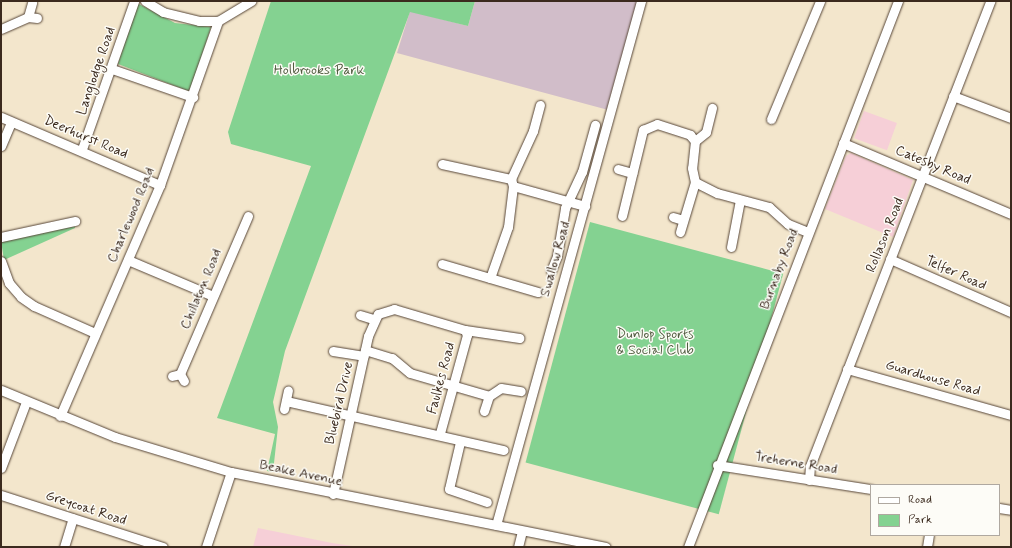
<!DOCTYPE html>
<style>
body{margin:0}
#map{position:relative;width:1012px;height:548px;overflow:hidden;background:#f3e6cc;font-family:Mynerve,sans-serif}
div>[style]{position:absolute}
.built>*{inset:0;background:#f6cfd7;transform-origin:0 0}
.industrial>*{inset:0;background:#d1bdc9}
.green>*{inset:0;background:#84d291;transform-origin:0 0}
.roads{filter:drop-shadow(0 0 1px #574638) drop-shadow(0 0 1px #574638)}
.minor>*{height:9px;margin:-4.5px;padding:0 4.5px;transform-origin:4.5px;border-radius:4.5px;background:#fff}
span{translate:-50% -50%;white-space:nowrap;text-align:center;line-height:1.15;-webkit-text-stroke:3px #fdfcf7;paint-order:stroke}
.park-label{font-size:14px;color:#515c40}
.street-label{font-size:14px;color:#3b2a1e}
.frame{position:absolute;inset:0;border:2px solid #3b2a1e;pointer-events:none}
.legend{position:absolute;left:870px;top:484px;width:130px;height:52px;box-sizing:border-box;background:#fdfcf7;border:1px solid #afa8a0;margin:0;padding:5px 7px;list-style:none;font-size:12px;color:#3b2a1e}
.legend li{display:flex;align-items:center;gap:8px;height:20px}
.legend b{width:20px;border:1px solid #afa8a0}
</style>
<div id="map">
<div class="built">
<i style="left:864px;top:111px;width:35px;height:29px;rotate:20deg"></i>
<i style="clip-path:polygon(851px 153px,913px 180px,893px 237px,825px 209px,846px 156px)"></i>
<i style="clip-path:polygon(258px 528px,332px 543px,359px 547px,253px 547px)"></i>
</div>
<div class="industrial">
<i style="clip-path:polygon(475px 1px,637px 1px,607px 108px,612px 111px,397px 53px,410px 11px,468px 26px)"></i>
</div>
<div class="green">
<i style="clip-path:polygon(271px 1px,475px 1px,468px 26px,410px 12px,285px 351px,273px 402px,278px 427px,273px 472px,267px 471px,275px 434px,217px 418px,311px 166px,231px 144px,228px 132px)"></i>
<i style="clip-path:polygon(137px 3px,175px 23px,211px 27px,192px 88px,188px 91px,118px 64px)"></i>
<i style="left:590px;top:222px;width:200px;height:249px;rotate:15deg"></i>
<i style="clip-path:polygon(75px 226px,75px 228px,4px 260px,1px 241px)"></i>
</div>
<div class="roads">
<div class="minor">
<i style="left:145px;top:1px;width:21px;rotate:31deg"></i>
<i style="left:163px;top:12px;width:37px;rotate:14deg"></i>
<i style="left:199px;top:21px;width:19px"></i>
<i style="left:218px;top:21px;width:39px;rotate:-31deg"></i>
<i style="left:28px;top:17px;width:15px;rotate:-74deg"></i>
<i style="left:1px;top:29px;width:30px;rotate:-24deg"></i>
<i style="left:28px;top:17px;width:9px;rotate:6deg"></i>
<i style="left:112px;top:69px;width:86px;rotate:19.1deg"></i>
<i style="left:953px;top:96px;width:62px;rotate:20.8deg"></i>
<i style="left:1px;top:117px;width:173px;rotate:23.2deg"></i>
<i style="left:771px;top:119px;width:128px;rotate:-67.4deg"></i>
<i style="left:695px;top:141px;width:14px;rotate:-39deg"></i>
<i style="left:706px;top:132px;width:25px;rotate:-76deg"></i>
<i style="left:843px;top:143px;width:182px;rotate:22.9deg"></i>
<i style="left:1px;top:146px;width:26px;rotate:-67deg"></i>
<i style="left:82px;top:149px;width:157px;rotate:-70.6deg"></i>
<i style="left:442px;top:164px;width:71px;rotate:12.3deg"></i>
<i style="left:511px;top:179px;width:7px;rotate:74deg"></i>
<i style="left:513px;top:186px;width:75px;rotate:15.5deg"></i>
<i style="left:618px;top:169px;width:15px;rotate:16deg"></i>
<i style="left:511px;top:179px;width:53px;rotate:-65.4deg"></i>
<i style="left:533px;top:131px;width:27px;rotate:-75deg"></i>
<i style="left:622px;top:216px;width:89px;rotate:-76.3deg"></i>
<i style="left:643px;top:130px;width:15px;rotate:-23deg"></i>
<i style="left:657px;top:124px;width:35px;rotate:18deg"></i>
<i style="left:690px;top:135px;width:8px;rotate:50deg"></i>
<i style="left:695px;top:141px;width:27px;rotate:96deg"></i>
<i style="left:692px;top:168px;width:14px;rotate:78deg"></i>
<i style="left:695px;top:182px;width:25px;rotate:27deg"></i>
<i style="left:717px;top:193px;width:54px;rotate:15.1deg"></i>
<i style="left:769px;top:207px;width:25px;rotate:42deg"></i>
<i style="left:788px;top:224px;width:22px;rotate:22deg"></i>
<i style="left:673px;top:217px;width:10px;rotate:17deg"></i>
<i style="left:680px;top:232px;width:52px;rotate:-73.3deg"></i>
<i style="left:1px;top:237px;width:76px;rotate:-12.2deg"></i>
<i style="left:731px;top:247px;width:48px;rotate:-79.2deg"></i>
<i style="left:890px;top:259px;width:132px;rotate:23.7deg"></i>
<i style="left:128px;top:260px;width:92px;rotate:23deg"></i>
<i style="left:1px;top:261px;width:23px;rotate:70deg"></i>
<i style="left:9px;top:283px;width:18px;rotate:49deg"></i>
<i style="left:21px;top:297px;width:16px;rotate:35deg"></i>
<i style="left:34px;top:306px;width:67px;rotate:23.9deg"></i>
<i style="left:442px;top:264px;width:100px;rotate:16.3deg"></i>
<i style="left:551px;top:271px;width:16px;rotate:-68deg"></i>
<i style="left:557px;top:256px;width:49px;rotate:-80.5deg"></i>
<i style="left:565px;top:208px;width:40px;rotate:-65deg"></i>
<i style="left:582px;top:172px;width:49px;rotate:-74.5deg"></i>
<i style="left:490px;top:278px;width:54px;rotate:-70.6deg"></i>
<i style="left:508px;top:227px;width:41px;rotate:-83deg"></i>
<i style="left:360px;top:315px;width:14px;rotate:17deg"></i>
<i style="left:365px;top:350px;width:28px;rotate:17deg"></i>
<i style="left:392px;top:358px;width:23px;rotate:40deg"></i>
<i style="left:410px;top:373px;width:82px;rotate:16.2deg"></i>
<i style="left:333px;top:351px;width:31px;rotate:9deg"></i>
<i style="left:847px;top:369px;width:170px;rotate:15.7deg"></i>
<i style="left:180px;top:374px;width:172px;rotate:-66.7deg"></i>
<i style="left:172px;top:376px;width:8px;rotate:-14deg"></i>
<i style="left:180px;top:374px;width:8px;rotate:60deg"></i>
<i style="left:1px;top:390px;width:123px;rotate:22.4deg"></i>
<i style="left:115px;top:437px;width:121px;rotate:16.8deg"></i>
<i style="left:231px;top:472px;width:382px;rotate:11.3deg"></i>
<i style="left:286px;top:401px;width:223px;rotate:12.7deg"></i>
<i style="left:284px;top:409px;width:19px;rotate:-78deg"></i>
<i style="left:484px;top:411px;width:16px;rotate:-72deg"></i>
<i style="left:489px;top:396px;width:14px;rotate:-34deg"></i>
<i style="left:501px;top:388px;width:20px;rotate:9deg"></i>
<i style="left:60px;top:416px;width:252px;rotate:-66.6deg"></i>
<i style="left:160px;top:185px;width:174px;rotate:-70.5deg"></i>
<i style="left:440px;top:433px;width:102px;rotate:-74.6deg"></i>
<i style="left:467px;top:335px;width:5px;rotate:-112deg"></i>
<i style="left:460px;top:442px;width:48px;rotate:103.2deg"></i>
<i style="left:449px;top:489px;width:40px;rotate:18.9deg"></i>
<i style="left:717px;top:465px;width:156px;rotate:8.9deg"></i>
<i style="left:1px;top:468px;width:71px;rotate:-69.3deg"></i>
<i style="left:809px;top:480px;width:14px;rotate:-86deg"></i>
<i style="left:810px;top:466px;width:499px;rotate:-68.8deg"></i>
<i style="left:333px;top:494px;width:162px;rotate:-77.5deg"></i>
<i style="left:368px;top:336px;width:24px;rotate:-66deg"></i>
<i style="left:378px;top:314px;width:17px;rotate:-17deg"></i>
<i style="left:394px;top:309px;width:74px;rotate:16.5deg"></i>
<i style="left:465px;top:330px;width:55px;rotate:8.4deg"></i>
<i style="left:1px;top:495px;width:170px;rotate:17.8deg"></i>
<i style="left:999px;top:508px;width:12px;rotate:9deg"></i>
<i style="left:496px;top:525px;width:544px;rotate:-74.53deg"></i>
<i style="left:64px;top:547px;width:30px;rotate:-73deg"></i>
<i style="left:206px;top:547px;width:79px;rotate:-71.6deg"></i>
<i style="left:518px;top:547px;width:16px;rotate:-76deg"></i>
<i style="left:688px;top:547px;width:585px;rotate:-68.96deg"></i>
<i style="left:927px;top:547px;width:12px;rotate:-81deg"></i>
</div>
</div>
<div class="park-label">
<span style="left:319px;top:70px">Holbrooks Park</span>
<span style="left:655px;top:342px">Dunlop Sports<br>&amp; Social Club</span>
</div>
<div class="street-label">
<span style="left:96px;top:71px;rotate:-71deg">Langlodge Road</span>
<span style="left:86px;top:137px;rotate:23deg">Deerhurst Road</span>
<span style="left:933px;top:165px;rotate:23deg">Catesby Road</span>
<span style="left:131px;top:215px;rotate:-67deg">Charlewood Road</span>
<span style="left:885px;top:235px;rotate:-68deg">Rollason Road</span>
<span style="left:555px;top:259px;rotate:-74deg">Swallow Road</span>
<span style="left:779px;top:269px;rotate:-69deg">Burnaby Road</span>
<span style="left:956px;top:273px;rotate:24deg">Telfer Road</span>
<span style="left:201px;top:289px;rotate:-67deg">Chillaton Road</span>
<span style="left:441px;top:378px;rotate:-75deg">Faulkes Road</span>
<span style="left:933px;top:378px;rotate:16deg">Guardhouse Road</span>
<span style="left:339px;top:403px;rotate:-77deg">Bluebird Drive</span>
<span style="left:796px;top:463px;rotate:9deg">Treherne Road</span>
<span style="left:301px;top:473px;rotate:12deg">Beake Avenue</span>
<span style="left:86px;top:508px;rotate:18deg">Greycoat Road</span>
</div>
<div class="frame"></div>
<ul class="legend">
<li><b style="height:5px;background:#fff"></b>Road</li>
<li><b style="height:11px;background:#84d291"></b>Park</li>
</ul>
</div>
